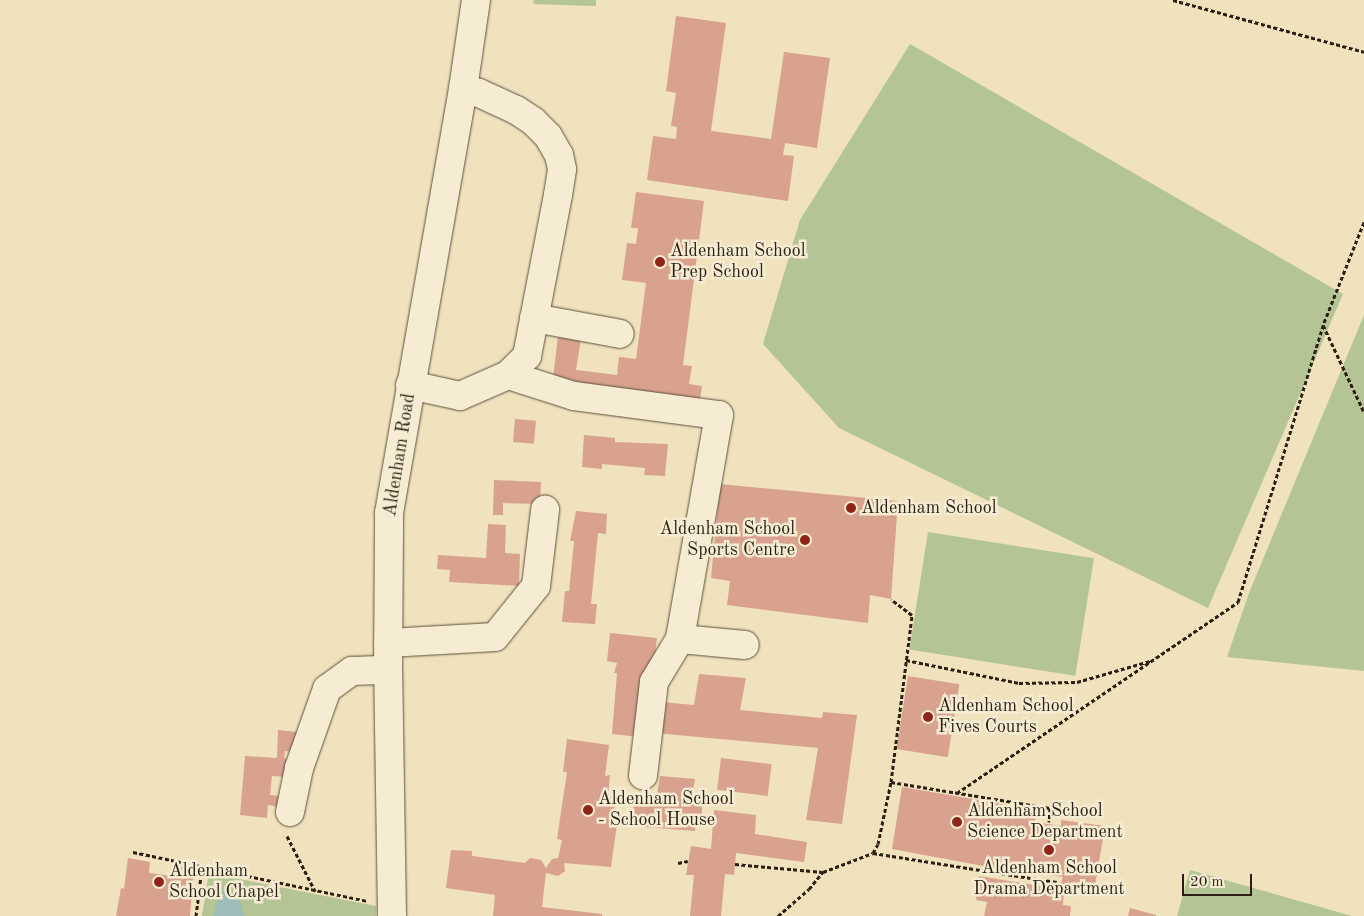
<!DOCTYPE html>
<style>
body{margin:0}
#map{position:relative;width:1364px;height:916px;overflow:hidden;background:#efe2bc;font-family:"Old Standard TT",serif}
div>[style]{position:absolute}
.green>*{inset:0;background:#b4c494;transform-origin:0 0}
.water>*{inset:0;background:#9dbcba}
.building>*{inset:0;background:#d8a28f;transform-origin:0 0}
.path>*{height:3px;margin-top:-1.5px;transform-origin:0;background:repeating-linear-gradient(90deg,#2b2013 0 4px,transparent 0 6.5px)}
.roads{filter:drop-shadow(0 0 1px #5c503d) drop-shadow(0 0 1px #5c503d)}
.minor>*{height:28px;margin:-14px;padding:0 14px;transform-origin:14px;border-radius:14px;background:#f5ecd3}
.dots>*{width:14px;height:14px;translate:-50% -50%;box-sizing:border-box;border:2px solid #f5ecd3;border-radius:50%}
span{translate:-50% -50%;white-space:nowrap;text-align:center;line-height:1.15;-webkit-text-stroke:5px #f5ecd3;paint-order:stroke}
.poi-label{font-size:18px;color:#2b2013}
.left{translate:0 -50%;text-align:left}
.right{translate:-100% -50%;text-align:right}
.street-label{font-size:18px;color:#2b2013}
.scale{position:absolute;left:1182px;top:874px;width:70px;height:22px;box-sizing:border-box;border:2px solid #2b2013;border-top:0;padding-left:6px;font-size:15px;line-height:18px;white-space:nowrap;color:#2b2013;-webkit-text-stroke:4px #f5ecd3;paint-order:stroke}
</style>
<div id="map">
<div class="green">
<i style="clip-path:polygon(534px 0,596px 0,596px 6px,533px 4px)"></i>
<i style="clip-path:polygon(910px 44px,1343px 294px,1208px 608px,839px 428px,763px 344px,800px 220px)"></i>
<i style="clip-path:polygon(1364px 315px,1364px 671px,1227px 657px,1249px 593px)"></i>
<i style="left:928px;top:532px;width:168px;height:119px;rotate:9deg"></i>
<i style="clip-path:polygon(1190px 870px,1352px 916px,1177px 916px)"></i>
<i style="clip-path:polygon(209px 873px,376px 906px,376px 916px,202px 916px)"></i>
</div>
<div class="water">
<i style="clip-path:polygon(225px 888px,239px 897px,244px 916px,213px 916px,218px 898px)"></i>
</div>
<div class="building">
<i style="clip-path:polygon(676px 16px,726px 23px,711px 131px,771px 139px,784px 52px,830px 58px,817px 148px,785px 143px,783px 155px,794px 156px,788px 201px,647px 180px,653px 136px,676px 139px,677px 127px,671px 126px,676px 93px,666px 91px)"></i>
<i style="clip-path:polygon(636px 192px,704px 201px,683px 365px,692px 366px,689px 384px,702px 386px,699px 406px,552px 387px,558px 336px,581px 339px,576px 370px,617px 375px,619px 357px,636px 359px,646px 283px,622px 280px,627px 243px,636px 244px,638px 228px,631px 228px)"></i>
<i style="left:515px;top:419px;width:21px;height:23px;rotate:5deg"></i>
<i style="clip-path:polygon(584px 435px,615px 438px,615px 442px,668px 444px,665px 476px,644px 475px,645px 468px,602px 464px,602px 469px,582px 467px)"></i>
<i style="clip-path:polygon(494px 480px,541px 482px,540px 504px,503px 503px,503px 515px,493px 515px)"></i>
<i style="clip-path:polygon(720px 484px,898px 501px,891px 599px,870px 595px,868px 623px,727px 605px,730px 581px,711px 578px)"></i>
<i style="clip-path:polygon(576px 511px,607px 514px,606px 534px,598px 533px,591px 604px,597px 604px,595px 624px,562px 622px,565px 591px,569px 591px,574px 541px,570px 541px)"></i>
<i style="clip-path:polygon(488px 524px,506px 525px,505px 553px,520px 554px,519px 586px,449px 582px,450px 570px,437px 569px,438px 555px,486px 558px)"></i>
<i style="clip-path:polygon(610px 633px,657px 638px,653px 668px,647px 666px,640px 737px,612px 734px,617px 673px,614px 673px,617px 663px,607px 661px)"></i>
<i style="clip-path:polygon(699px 674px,746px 678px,740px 710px,822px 718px,823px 712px,857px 715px,842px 824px,806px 820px,818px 748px,655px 733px,662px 702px,694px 705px)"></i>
<i style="left:908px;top:676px;width:52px;height:74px;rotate:9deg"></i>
<i style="clip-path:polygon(278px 730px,297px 732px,296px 752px,285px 751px,284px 758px,290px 760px,288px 777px,272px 776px,270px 795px,279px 796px,279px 807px,268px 805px,267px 818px,240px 815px,245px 756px,277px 758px)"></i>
<i style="clip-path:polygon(567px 739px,609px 745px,605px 776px,610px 775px,608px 797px,616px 797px,612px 823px,617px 824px,611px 867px,564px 863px,565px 871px,558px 876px,546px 873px,542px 907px,602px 914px,602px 916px,493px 916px,495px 895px,446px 888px,451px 850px,472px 851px,472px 856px,525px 863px,530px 858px,541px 860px,546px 868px,552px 859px,558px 858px,562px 840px,557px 839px,567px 772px,563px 772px)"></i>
<i style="left:721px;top:758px;width:51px;height:32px;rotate:7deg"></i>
<i style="clip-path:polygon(660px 776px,695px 779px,691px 802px,702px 803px,702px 818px,697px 817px,695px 831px,631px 826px,634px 799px,656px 801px)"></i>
<i style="clip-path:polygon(902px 787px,1020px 807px,1020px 813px,1036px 815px,1035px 822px,1061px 826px,1061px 820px,1105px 826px,1094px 892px,1060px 886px,1063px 877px,994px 868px,892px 849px)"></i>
<i style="clip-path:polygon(714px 810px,756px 815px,755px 834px,807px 842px,804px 862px,736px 853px,734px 875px,725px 874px,721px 916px,690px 916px,694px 875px,686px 875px,691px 846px,711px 849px)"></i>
<i style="clip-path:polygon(128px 858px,150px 862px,149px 873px,172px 876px,173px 866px,194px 869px,190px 916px,116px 916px,121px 888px,124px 889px)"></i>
<i style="clip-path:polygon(979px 876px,1064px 890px,1063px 905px,1071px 906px,1070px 916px,984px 916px,987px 902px,976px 900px)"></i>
<i style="clip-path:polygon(1130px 908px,1156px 915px,1156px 916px,1128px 916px)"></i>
</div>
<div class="path">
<i style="left:1173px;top:0;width:198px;rotate:15.2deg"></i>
<i style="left:1364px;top:222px;width:111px;rotate:111.7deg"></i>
<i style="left:1323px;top:325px;width:96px;rotate:64.8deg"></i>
<i style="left:906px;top:660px;width:115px;rotate:11.5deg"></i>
<i style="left:1019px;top:683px;width:58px;rotate:-1deg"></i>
<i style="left:1077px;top:682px;width:76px;rotate:-16deg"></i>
<i style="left:891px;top:782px;width:161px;rotate:9.3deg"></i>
<i style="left:1050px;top:808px;width:14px;rotate:94deg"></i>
<i style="left:957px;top:793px;width:340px;rotate:-34.2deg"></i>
<i style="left:1238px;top:602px;width:290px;rotate:-72.9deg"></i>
<i style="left:287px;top:836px;width:62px;rotate:63deg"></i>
<i style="left:133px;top:852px;width:239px;rotate:11.8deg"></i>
<i style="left:873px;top:853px;width:186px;rotate:9deg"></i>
<i style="left:678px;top:863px;width:10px;rotate:-11deg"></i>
<i style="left:735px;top:864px;width:88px;rotate:5.2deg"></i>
<i style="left:196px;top:916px;width:49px;rotate:-83deg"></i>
<i style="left:778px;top:916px;width:41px;rotate:-41.1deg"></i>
<i style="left:809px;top:889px;width:22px;rotate:-51deg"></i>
<i style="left:823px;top:872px;width:53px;rotate:-20.8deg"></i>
<i style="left:873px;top:853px;width:10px;rotate:-61deg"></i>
<i style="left:878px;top:844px;width:63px;rotate:-78.2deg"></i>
<i style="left:891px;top:782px;width:168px;rotate:-82.8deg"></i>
<i style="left:912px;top:615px;width:26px;rotate:-143deg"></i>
</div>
<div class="roads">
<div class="minor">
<i style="left:534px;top:318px;width:87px;rotate:10.5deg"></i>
<i style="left:508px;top:375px;width:69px;rotate:17.7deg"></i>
<i style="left:574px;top:396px;width:146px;rotate:7.5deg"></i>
<i style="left:719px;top:415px;width:227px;rotate:99.9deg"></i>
<i style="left:680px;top:639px;width:50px;rotate:121.2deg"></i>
<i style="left:654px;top:682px;width:94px;rotate:96.7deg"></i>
<i style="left:410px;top:385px;width:51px;rotate:12.4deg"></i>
<i style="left:460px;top:396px;width:52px;rotate:-23.6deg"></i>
<i style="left:508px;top:375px;width:27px;rotate:-45deg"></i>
<i style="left:527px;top:356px;width:164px;rotate:-79.1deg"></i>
<i style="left:558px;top:195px;width:26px;rotate:-81deg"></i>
<i style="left:562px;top:169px;width:14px;rotate:-102deg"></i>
<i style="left:559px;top:155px;width:22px;rotate:-120deg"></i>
<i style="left:548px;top:136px;width:21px;rotate:-135deg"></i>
<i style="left:533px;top:121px;width:20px;rotate:-147deg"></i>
<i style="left:516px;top:110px;width:41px;rotate:-155.3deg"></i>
<i style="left:479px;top:93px;width:16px;rotate:-166deg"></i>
<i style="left:680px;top:639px;width:65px;rotate:5.3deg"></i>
<i style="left:388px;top:643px;width:107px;rotate:-3.2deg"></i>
<i style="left:495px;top:637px;width:65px;rotate:-51.2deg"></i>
<i style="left:536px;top:586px;width:77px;rotate:-83.2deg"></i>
<i style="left:290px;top:812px;width:45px;rotate:-78.4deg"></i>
<i style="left:299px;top:768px;width:84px;rotate:-70.5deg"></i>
<i style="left:327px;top:689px;width:31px;rotate:-36deg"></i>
<i style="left:352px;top:671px;width:36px;rotate:-2deg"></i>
<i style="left:392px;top:916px;width:246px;rotate:-90.9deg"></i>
<i style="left:388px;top:670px;width:157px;rotate:-89.6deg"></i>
<i style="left:389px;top:513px;width:430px;rotate:-80.1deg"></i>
<i style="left:463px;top:89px;width:90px;rotate:-81.7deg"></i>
</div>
</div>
<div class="dots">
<i style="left:660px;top:262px;background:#8f2418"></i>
<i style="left:851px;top:508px;background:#8f2418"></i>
<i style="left:805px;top:540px;background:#8f2418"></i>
<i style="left:928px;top:717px;background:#8f2418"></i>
<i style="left:588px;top:810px;background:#8f2418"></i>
<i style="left:957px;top:822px;background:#8f2418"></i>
<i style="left:1049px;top:850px;background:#8f2418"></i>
<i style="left:159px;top:882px;background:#8f2418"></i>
</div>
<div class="poi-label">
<span class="left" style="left:670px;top:262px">Aldenham School<br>Prep School</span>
<span class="left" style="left:861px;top:508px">Aldenham School</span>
<span class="right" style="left:795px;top:540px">Aldenham School<br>Sports Centre</span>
<span class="left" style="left:938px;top:717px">Aldenham School<br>Fives Courts</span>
<span class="left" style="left:598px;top:810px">Aldenham School<br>- School House</span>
<span class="left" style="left:967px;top:822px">Aldenham School<br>Science Department</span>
<span style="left:1049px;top:879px">Aldenham School<br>Drama Department</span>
<span class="left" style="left:169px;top:882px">Aldenham<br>School Chapel</span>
</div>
<div class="street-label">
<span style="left:400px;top:455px;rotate:-81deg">Aldenham Road</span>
</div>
<div class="scale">20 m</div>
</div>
